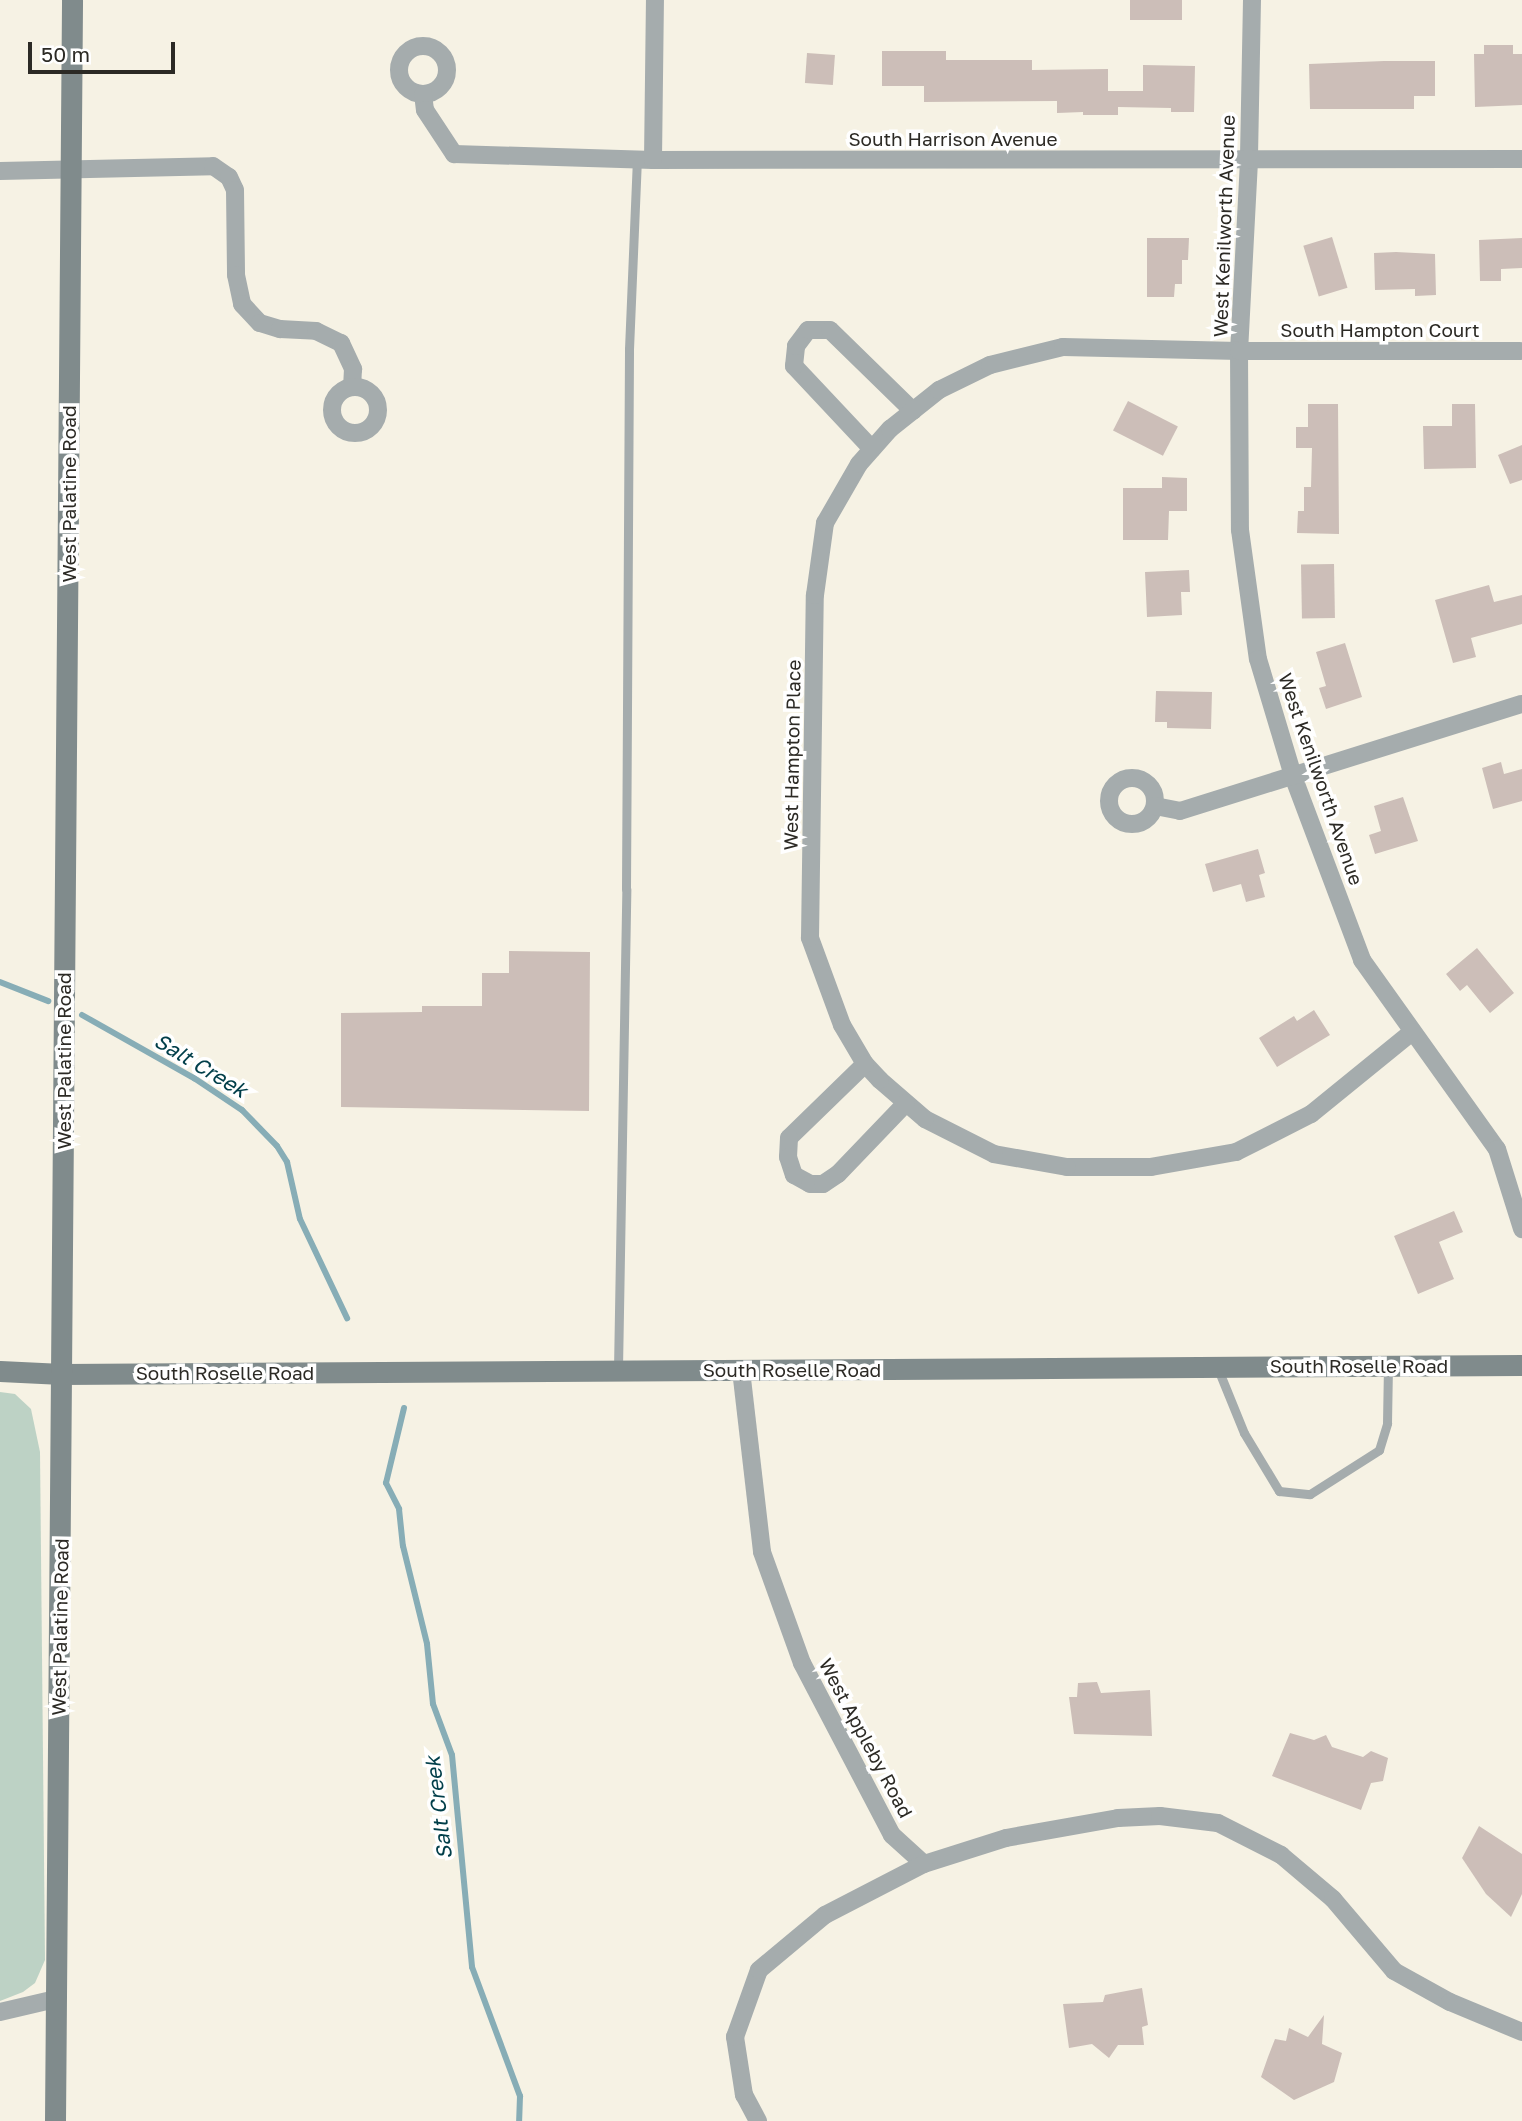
<!DOCTYPE html>
<style>
body{margin:0}
#map{position:relative;width:1522px;height:2121px;overflow:hidden;background:#f6f2e4;font-family:"Golos Text",sans-serif}
div>[style]{position:absolute}
.green>*{inset:0;background:#bdd2c5}
.stream>*{height:6px;margin:-3px;padding:0 3px;transform-origin:3px;border-radius:3px;background:#87adb6}
.building>*{inset:0;background:#ccbeb8;transform-origin:0 0}
.lane>*{height:9px;margin:-4.5px;padding:0 4.5px;transform-origin:4.5px;border-radius:4.5px;background:#a5acad}
.street>*{height:18px;margin:-9px;padding:0 9px;transform-origin:9px;border-radius:9px;background:#a5acad}
.street>.ring{margin:-9px;padding:0;box-sizing:content-box;background:none;border:18px solid #a5acad;border-radius:50%}
.secondary>*{height:21px;margin:-10.5px;padding:0 10.5px;transform-origin:10.5px;border-radius:10.5px;background:#808b8c}
span{translate:-50% -50%;white-space:nowrap;text-align:center;line-height:1.15;-webkit-text-stroke:7px #fff;paint-order:stroke}
.street-label{font-size:19px;color:#2c2a25}
.water-label{font-size:21px;color:#003e49;font-style:italic}
.scale{position:absolute;left:28px;top:42px;width:147px;height:32px;box-sizing:border-box;border:4px solid #2c2a25;border-top:0;padding-left:9px;font-size:21px;line-height:24px;white-space:nowrap;color:#2c2a25;-webkit-text-stroke:5px #fff;paint-order:stroke}
</style>
<div id="map">
<div class="green">
<i style="clip-path:polygon(0 1392px,15px 1394px,31px 1409px,40px 1452px,45px 1960px,35px 1983px,23px 1992px,0 2001px)"></i>
</div>
<div class="stream">
<i style="left:0;top:982px;width:52px;rotate:21.6deg"></i>
<i style="left:82px;top:1015px;width:129px;rotate:29.4deg"></i>
<i style="left:194px;top:1078px;width:58px;rotate:33.7deg"></i>
<i style="left:242px;top:1110px;width:50px;rotate:45.8deg"></i>
<i style="left:277px;top:1146px;width:19px;rotate:58deg"></i>
<i style="left:287px;top:1162px;width:58px;rotate:77.2deg"></i>
<i style="left:300px;top:1219px;width:110px;rotate:64.6deg"></i>
<i style="left:404px;top:1408px;width:77px;rotate:103.5deg"></i>
<i style="left:386px;top:1483px;width:29px;rotate:63deg"></i>
<i style="left:399px;top:1509px;width:37px;rotate:84deg"></i>
<i style="left:403px;top:1546px;width:101px;rotate:76.2deg"></i>
<i style="left:427px;top:1644px;width:60px;rotate:84.3deg"></i>
<i style="left:433px;top:1704px;width:54px;rotate:69.6deg"></i>
<i style="left:452px;top:1755px;width:213px;rotate:84.6deg"></i>
<i style="left:472px;top:1967px;width:138px;rotate:69.6deg"></i>
<i style="left:520px;top:2096px;width:25px;rotate:92deg"></i>
</div>
<div class="building">
<i style="left:1130px;top:0;width:52px;height:20px"></i>
<i style="clip-path:polygon(1484px 45px,1513px 45px,1513px 54px,1522px 54px,1522px 105px,1475px 107px,1474px 54px,1484px 54px)"></i>
<i style="clip-path:polygon(882px 51px,946px 51px,946px 60px,1032px 60px,1032px 70px,1108px 69px,1108px 91px,1143px 91px,1143px 65px,1195px 66px,1194px 112px,1171px 112px,1171px 108px,1118px 107px,1118px 115px,1083px 115px,1083px 112px,1057px 113px,1057px 101px,924px 102px,924px 86px,882px 86px)"></i>
<i style="left:807px;top:53px;width:28px;height:30px;rotate:4deg"></i>
<i style="clip-path:polygon(1384px 61px,1435px 61px,1435px 96px,1414px 96px,1414px 109px,1310px 109px,1309px 64px)"></i>
<i style="left:1332px;top:237px;width:53px;height:30px;rotate:73deg"></i>
<i style="clip-path:polygon(1147px 238px,1189px 238px,1188px 260px,1182px 260px,1182px 284px,1175px 284px,1174px 297px,1147px 297px)"></i>
<i style="clip-path:polygon(1522px 238px,1522px 268px,1501px 269px,1501px 281px,1480px 281px,1479px 240px)"></i>
<i style="clip-path:polygon(1396px 252px,1435px 254px,1436px 295px,1415px 296px,1415px 289px,1375px 290px,1374px 253px)"></i>
<i style="left:1128px;top:401px;width:56px;height:33px;rotate:27deg"></i>
<i style="clip-path:polygon(1308px 404px,1338px 404px,1339px 534px,1297px 533px,1298px 511px,1304px 511px,1304px 487px,1311px 487px,1312px 448px,1296px 448px,1296px 427px,1308px 427px)"></i>
<i style="clip-path:polygon(1452px 404px,1475px 404px,1476px 468px,1424px 469px,1423px 426px,1452px 426px)"></i>
<i style="clip-path:polygon(1522px 445px,1522px 480px,1510px 484px,1498px 455px)"></i>
<i style="clip-path:polygon(1162px 477px,1187px 478px,1187px 511px,1169px 511px,1168px 540px,1123px 540px,1123px 488px,1162px 488px)"></i>
<i style="left:1334px;top:564px;width:54px;height:33px;rotate:89deg"></i>
<i style="clip-path:polygon(1189px 570px,1190px 592px,1181px 592px,1182px 615px,1147px 617px,1145px 572px)"></i>
<i style="clip-path:polygon(1489px 585px,1494px 602px,1522px 595px,1522px 624px,1471px 638px,1476px 657px,1453px 663px,1435px 600px)"></i>
<i style="clip-path:polygon(1345px 643px,1362px 697px,1326px 709px,1319px 688px,1326px 686px,1316px 652px)"></i>
<i style="clip-path:polygon(1156px 691px,1212px 692px,1211px 729px,1167px 728px,1167px 722px,1155px 722px)"></i>
<i style="clip-path:polygon(1501px 762px,1504px 774px,1522px 769px,1522px 801px,1493px 809px,1482px 768px)"></i>
<i style="clip-path:polygon(1403px 797px,1418px 841px,1375px 854px,1369px 835px,1381px 831px,1374px 806px)"></i>
<i style="clip-path:polygon(1258px 849px,1265px 873px,1259px 875px,1265px 897px,1246px 902px,1241px 884px,1213px 892px,1205px 864px)"></i>
<i style="clip-path:polygon(1477px 948px,1514px 993px,1490px 1013px,1467px 985px,1460px 991px,1446px 974px)"></i>
<i style="clip-path:polygon(509px 951px,590px 952px,589px 1111px,341px 1107px,341px 1013px,422px 1012px,422px 1006px,482px 1006px,482px 973px,509px 973px)"></i>
<i style="clip-path:polygon(1314px 1010px,1330px 1035px,1277px 1067px,1259px 1038px,1294px 1016px,1297px 1021px)"></i>
<i style="clip-path:polygon(1454px 1211px,1463px 1232px,1439px 1242px,1454px 1279px,1418px 1294px,1394px 1236px)"></i>
<i style="clip-path:polygon(1097px 1682px,1101px 1693px,1150px 1690px,1152px 1736px,1074px 1734px,1069px 1697px,1077px 1697px,1078px 1683px)"></i>
<i style="clip-path:polygon(1290px 1733px,1314px 1740px,1326px 1735px,1332px 1747px,1363px 1757px,1371px 1751px,1388px 1758px,1383px 1781px,1371px 1783px,1361px 1810px,1272px 1776px)"></i>
<i style="clip-path:polygon(1479px 1826px,1522px 1854px,1522px 1894px,1511px 1917px,1486px 1894px,1462px 1858px)"></i>
<i style="clip-path:polygon(1142px 1988px,1148px 2025px,1142px 2027px,1144px 2045px,1118px 2045px,1109px 2058px,1092px 2044px,1069px 2048px,1063px 2004px,1103px 2002px,1105px 1995px)"></i>
<i style="clip-path:polygon(1324px 2015px,1322px 2044px,1342px 2053px,1334px 2082px,1294px 2100px,1261px 2077px,1268px 2057px,1275px 2039px,1286px 2041px,1289px 2028px,1308px 2037px)"></i>
</div>
<div class="lane">
<i style="left:618px;top:1369px;width:480px;rotate:-89deg"></i>
<i style="left:626px;top:889px;width:540px;rotate:-89.68deg"></i>
<i style="left:629px;top:349px;width:190px;rotate:-87.6deg"></i>
<i style="left:1218px;top:1369px;width:69px;rotate:67.9deg"></i>
<i style="left:1244px;top:1433px;width:68px;rotate:58.9deg"></i>
<i style="left:1279px;top:1491px;width:31px;rotate:6deg"></i>
<i style="left:1310px;top:1494px;width:82px;rotate:-32.5deg"></i>
<i style="left:1379px;top:1450px;width:28px;rotate:-73deg"></i>
<i style="left:1387px;top:1423px;width:57px;rotate:-89deg"></i>
</div>
<div class="street">
<i style="left:1252px;top:0;width:161px;rotate:91.1deg"></i>
<i style="left:1249px;top:161px;width:190px;rotate:93deg"></i>
<i style="left:1239px;top:351px;width:179px;rotate:89.7deg"></i>
<i style="left:1240px;top:530px;width:130px;rotate:82.1deg"></i>
<i style="left:1258px;top:659px;width:122px;rotate:73.3deg"></i>
<i style="left:1293px;top:776px;width:197px;rotate:69.4deg"></i>
<i style="left:1362px;top:960px;width:232px;rotate:54.5deg"></i>
<i style="left:1497px;top:1149px;width:84px;rotate:72.6deg"></i>
<i class="ring" style="left:399px;top:46px;width:30px;height:30px"></i>
<i style="left:423px;top:94px;width:16px;rotate:83deg"></i>
<i style="left:425px;top:110px;width:53px;rotate:56.6deg"></i>
<i style="left:454px;top:154px;width:199px;rotate:1.7deg"></i>
<i style="left:653px;top:160px;width:869px;rotate:-0.07deg"></i>
<i style="left:653px;top:160px;width:160px;rotate:-89.3deg"></i>
<i style="left:0;top:171px;width:213px;rotate:-1.3deg"></i>
<i style="left:213px;top:166px;width:19px;rotate:35deg"></i>
<i style="left:229px;top:177px;width:14px;rotate:65deg"></i>
<i style="left:235px;top:190px;width:85px;rotate:89.3deg"></i>
<i style="left:236px;top:275px;width:30px;rotate:78deg"></i>
<i style="left:242px;top:304px;width:26px;rotate:47deg"></i>
<i style="left:260px;top:323px;width:21px;rotate:17deg"></i>
<i style="left:280px;top:329px;width:36px;rotate:3deg"></i>
<i style="left:316px;top:331px;width:28px;rotate:26deg"></i>
<i style="left:341px;top:343px;width:29px;rotate:65deg"></i>
<i style="left:353px;top:369px;width:18px;rotate:93deg"></i>
<i class="ring" style="left:332px;top:387px;width:28px;height:28px"></i>
<i style="left:872px;top:449px;width:114px;rotate:-133.2deg"></i>
<i style="left:794px;top:366px;width:20px;rotate:-84deg"></i>
<i style="left:796px;top:346px;width:20px;rotate:-53deg"></i>
<i style="left:808px;top:330px;width:22px"></i>
<i style="left:830px;top:330px;width:116px;rotate:44.3deg"></i>
<i class="ring" style="left:1109px;top:778px;width:28px;height:28px"></i>
<i style="left:1155px;top:806px;width:25px;rotate:11deg"></i>
<i style="left:1180px;top:811px;width:358px;rotate:-17.4deg"></i>
<i style="left:1412px;top:1032px;width:130px;rotate:140.9deg"></i>
<i style="left:1311px;top:1114px;width:84px;rotate:153.1deg"></i>
<i style="left:1236px;top:1152px;width:86px;rotate:170deg"></i>
<i style="left:1151px;top:1167px;width:84px;rotate:180deg"></i>
<i style="left:1067px;top:1167px;width:74px;rotate:-169.9deg"></i>
<i style="left:994px;top:1154px;width:77px;rotate:-153.1deg"></i>
<i style="left:925px;top:1119px;width:60px;rotate:-139.1deg"></i>
<i style="left:880px;top:1080px;width:22px;rotate:-133deg"></i>
<i style="left:865px;top:1064px;width:45px;rotate:-120.5deg"></i>
<i style="left:842px;top:1025px;width:93px;rotate:-110.2deg"></i>
<i style="left:810px;top:938px;width:343px;rotate:-89.2deg"></i>
<i style="left:815px;top:595px;width:73px;rotate:-82.1deg"></i>
<i style="left:825px;top:523px;width:68px;rotate:-60deg"></i>
<i style="left:859px;top:464px;width:47px;rotate:-48.5deg"></i>
<i style="left:890px;top:429px;width:63px;rotate:-38.5deg"></i>
<i style="left:939px;top:390px;width:57px;rotate:-26.1deg"></i>
<i style="left:990px;top:365px;width:75px;rotate:-13.9deg"></i>
<i style="left:1063px;top:347px;width:176px;rotate:1.3deg"></i>
<i style="left:1239px;top:351px;width:281px"></i>
<i style="left:865px;top:1064px;width:106px;rotate:135.8deg"></i>
<i style="left:789px;top:1138px;width:19px;rotate:93deg"></i>
<i style="left:788px;top:1157px;width:19px;rotate:72deg"></i>
<i style="left:794px;top:1175px;width:18px;rotate:29deg"></i>
<i style="left:810px;top:1184px;width:13px"></i>
<i style="left:823px;top:1184px;width:18px;rotate:-34deg"></i>
<i style="left:838px;top:1174px;width:98px;rotate:-46.2deg"></i>
<i style="left:741px;top:1370px;width:183px;rotate:83.4deg"></i>
<i style="left:762px;top:1552px;width:118px;rotate:70.2deg"></i>
<i style="left:802px;top:1663px;width:194px;rotate:62.4deg"></i>
<i style="left:892px;top:1835px;width:43px;rotate:42.2deg"></i>
<i style="left:924px;top:1864px;width:86px;rotate:-17.6deg"></i>
<i style="left:1006px;top:1838px;width:114px;rotate:-10.1deg"></i>
<i style="left:1118px;top:1818px;width:42px;rotate:-2.7deg"></i>
<i style="left:1160px;top:1816px;width:58px;rotate:6.9deg"></i>
<i style="left:1218px;top:1823px;width:71px;rotate:26.9deg"></i>
<i style="left:1281px;top:1855px;width:68px;rotate:40.2deg"></i>
<i style="left:1333px;top:1899px;width:94px;rotate:49.7deg"></i>
<i style="left:1394px;top:1971px;width:64px;rotate:29deg"></i>
<i style="left:1450px;top:2002px;width:78px;rotate:22.6deg"></i>
<i style="left:0;top:2012px;width:57px;rotate:-13.1deg"></i>
<i style="left:758px;top:2121px;width:30px;rotate:-118deg"></i>
<i style="left:744px;top:2095px;width:59px;rotate:-98.8deg"></i>
<i style="left:735px;top:2037px;width:71px;rotate:-70.3deg"></i>
<i style="left:759px;top:1970px;width:86px;rotate:-39.8deg"></i>
<i style="left:825px;top:1915px;width:111px;rotate:-27.3deg"></i>
</div>
<div class="secondary">
<i style="left:0;top:1371px;width:62px;rotate:2.8deg"></i>
<i style="left:62px;top:1374px;width:1460px;rotate:-0.35deg"></i>
<i style="left:55px;top:2121px;width:2121px;rotate:-89.54deg"></i>
</div>
<div class="street-label">
<span style="left:953px;top:139px">South Harrison Avenue</span>
<span style="left:1224px;top:226px;rotate:-88deg">West Kenilworth Avenue</span>
<span style="left:1380px;top:330px">South Hampton Court</span>
<span style="left:69px;top:494px;rotate:-90deg">West Palatine Road</span>
<span style="left:792px;top:755px;rotate:-89deg">West Hampton Place</span>
<span style="left:1321px;top:779px;rotate:71deg">West Kenilworth Avenue</span>
<span style="left:64px;top:1061px;rotate:-90deg">West Palatine Road</span>
<span style="left:1359px;top:1366px">South Roselle Road</span>
<span style="left:792px;top:1370px">South Roselle Road</span>
<span style="left:225px;top:1373px">South Roselle Road</span>
<span style="left:60px;top:1627px;rotate:-89deg">West Palatine Road</span>
<span style="left:866px;top:1738px;rotate:62deg">West Appleby Road</span>
</div>
<div class="water-label">
<span style="left:201px;top:1065px;rotate:31deg">Salt Creek</span>
<span style="left:438px;top:1808px;rotate:-97deg">Salt Creek</span>
</div>
<div class="scale">50 m</div>
</div>
